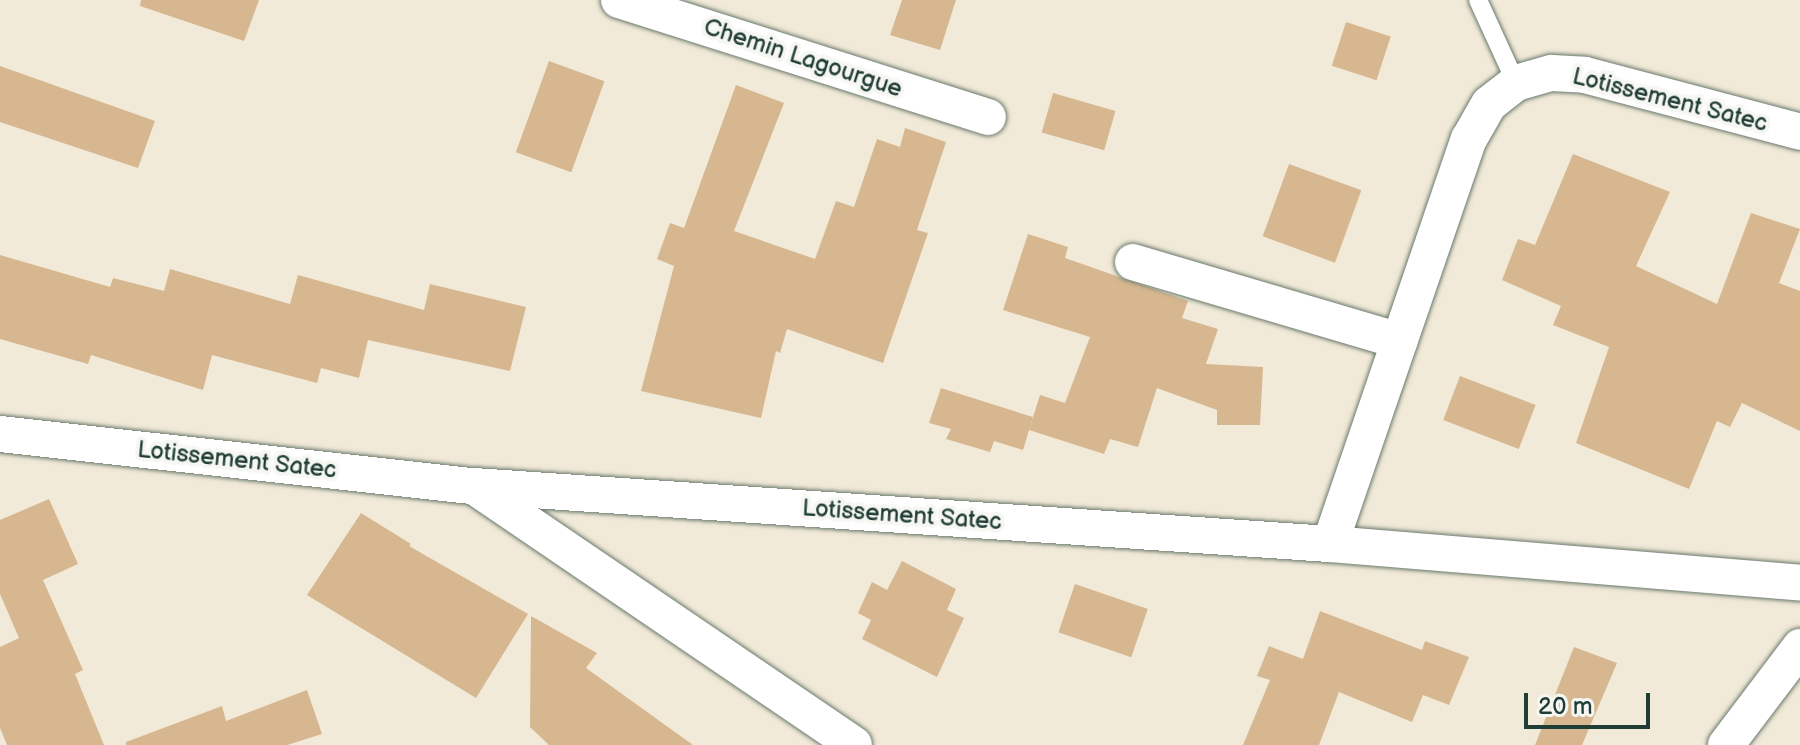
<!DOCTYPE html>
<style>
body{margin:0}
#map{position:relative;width:1800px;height:745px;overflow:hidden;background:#f2ead8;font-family:"Balsamiq Sans",sans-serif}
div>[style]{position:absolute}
.building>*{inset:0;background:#d6b790;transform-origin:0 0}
.roads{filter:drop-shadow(0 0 2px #697a6d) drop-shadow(0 0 2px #697a6d)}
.lane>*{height:18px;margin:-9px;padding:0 9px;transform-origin:9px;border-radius:9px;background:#fff}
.street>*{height:36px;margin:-18px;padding:0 18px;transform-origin:18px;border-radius:18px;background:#fff}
span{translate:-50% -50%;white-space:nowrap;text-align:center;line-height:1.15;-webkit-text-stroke:8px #f6f6f2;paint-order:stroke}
.street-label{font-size:24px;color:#1f3d34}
.scale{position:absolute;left:1524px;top:693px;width:126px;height:36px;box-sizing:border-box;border:4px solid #1f3d34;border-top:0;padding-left:10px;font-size:24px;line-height:28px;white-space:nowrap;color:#1f3d34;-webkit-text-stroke:6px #f6f6f2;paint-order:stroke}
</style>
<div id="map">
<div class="building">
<i style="clip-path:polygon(141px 0,259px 0,244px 41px,140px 6px)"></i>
<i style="clip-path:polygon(902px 0,956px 0,940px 50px,890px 35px)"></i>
<i style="left:1346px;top:22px;width:47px;height:46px;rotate:18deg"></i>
<i style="left:549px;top:61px;width:59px;height:97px;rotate:20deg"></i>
<i style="clip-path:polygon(0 66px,155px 121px,138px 168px,0 122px)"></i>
<i style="clip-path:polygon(736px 85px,784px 103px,734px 231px,815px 259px,836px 201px,854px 207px,877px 139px,900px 147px,905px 128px,946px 142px,917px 230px,928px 233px,883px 363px,787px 329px,780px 353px,776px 351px,761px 418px,641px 391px,674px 266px,657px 259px,670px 223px,684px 228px)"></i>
<i style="left:1053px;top:93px;width:65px;height:41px;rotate:16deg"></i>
<i style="clip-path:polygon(1573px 154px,1670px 192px,1636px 266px,1717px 304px,1751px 213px,1800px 229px,1779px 283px,1800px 291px,1800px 431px,1742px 403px,1730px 427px,1717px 421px,1689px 489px,1576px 443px,1609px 347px,1553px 325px,1561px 306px,1502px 280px,1518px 239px,1535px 245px)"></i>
<i style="left:1289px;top:164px;width:77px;height:77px;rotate:20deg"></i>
<i style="clip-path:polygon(1028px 234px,1068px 247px,1065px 258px,1188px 301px,1182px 318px,1218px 329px,1206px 364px,1263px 367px,1260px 425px,1217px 425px,1217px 410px,1157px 388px,1138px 447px,1110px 439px,1104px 454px,1029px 430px,1040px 395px,1065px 403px,1090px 337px,1003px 310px)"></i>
<i style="clip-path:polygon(0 255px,110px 287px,113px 278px,164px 291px,170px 269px,290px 304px,298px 275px,424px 310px,430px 284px,526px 307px,510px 371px,368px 340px,359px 378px,321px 368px,317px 383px,212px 355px,203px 390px,91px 355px,88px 364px,0 339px)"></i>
<i style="left:1460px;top:376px;width:81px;height:47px;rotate:21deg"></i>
<i style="clip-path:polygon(941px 388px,1033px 417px,1023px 450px,994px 441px,990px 452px,946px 439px,951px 429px,929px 423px)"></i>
<i style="clip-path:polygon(49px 499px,78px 564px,43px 580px,83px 670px,75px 674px,104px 745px,7px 745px,0 728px,0 647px,19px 638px,0 594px,0 520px)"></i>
<i style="clip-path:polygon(361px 513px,411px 544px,409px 546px,528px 614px,476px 698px,307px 595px)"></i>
<i style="clip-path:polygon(902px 561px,956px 589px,947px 610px,964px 618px,937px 677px,862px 639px,871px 620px,858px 613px,872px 582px,887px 590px)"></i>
<i style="left:1075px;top:584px;width:77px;height:51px;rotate:19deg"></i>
<i style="clip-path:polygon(1320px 611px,1422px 650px,1425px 641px,1469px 657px,1449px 705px,1423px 695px,1412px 722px,1339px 692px,1319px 745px,1243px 745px,1270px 680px,1257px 676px,1269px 646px,1303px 659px)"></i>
<i style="clip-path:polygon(531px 616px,597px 653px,586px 668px,693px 745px,549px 745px,530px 727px)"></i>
<i style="clip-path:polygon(1574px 647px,1617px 663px,1582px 745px,1535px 745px)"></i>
<i style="clip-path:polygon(307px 690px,322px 734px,287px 745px,126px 745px,126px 742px,222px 706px,226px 721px)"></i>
</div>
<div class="roads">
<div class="lane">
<i style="left:1478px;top:0;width:91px;rotate:65.4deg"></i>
</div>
<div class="street">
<i style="left:619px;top:0;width:387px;rotate:17.6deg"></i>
<i style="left:1133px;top:262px;width:278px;rotate:16.5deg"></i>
<i style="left:0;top:434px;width:477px;rotate:6.3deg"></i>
<i style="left:474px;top:486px;width:858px;rotate:3.88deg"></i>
<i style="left:1330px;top:544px;width:472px;rotate:4.7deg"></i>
<i style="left:475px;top:487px;width:458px;rotate:34.2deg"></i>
<i style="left:1330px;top:544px;width:428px;rotate:-71.1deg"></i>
<i style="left:1469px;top:139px;width:40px;rotate:-60.3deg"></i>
<i style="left:1489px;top:104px;width:34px;rotate:-38deg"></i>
<i style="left:1516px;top:83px;width:37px;rotate:-16deg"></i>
<i style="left:1552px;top:73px;width:33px;rotate:3deg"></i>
<i style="left:1585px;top:75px;width:222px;rotate:14.8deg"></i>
<i style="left:1726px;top:745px;width:123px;rotate:-52.9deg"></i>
</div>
</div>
<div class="street-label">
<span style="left:803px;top:58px;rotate:18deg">Chemin Lagourgue</span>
<span style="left:1670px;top:100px;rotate:14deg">Lotissement Satec</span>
<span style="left:237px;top:460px;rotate:6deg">Lotissement Satec</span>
<span style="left:902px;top:515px;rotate:4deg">Lotissement Satec</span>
</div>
<div class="scale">20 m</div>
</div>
